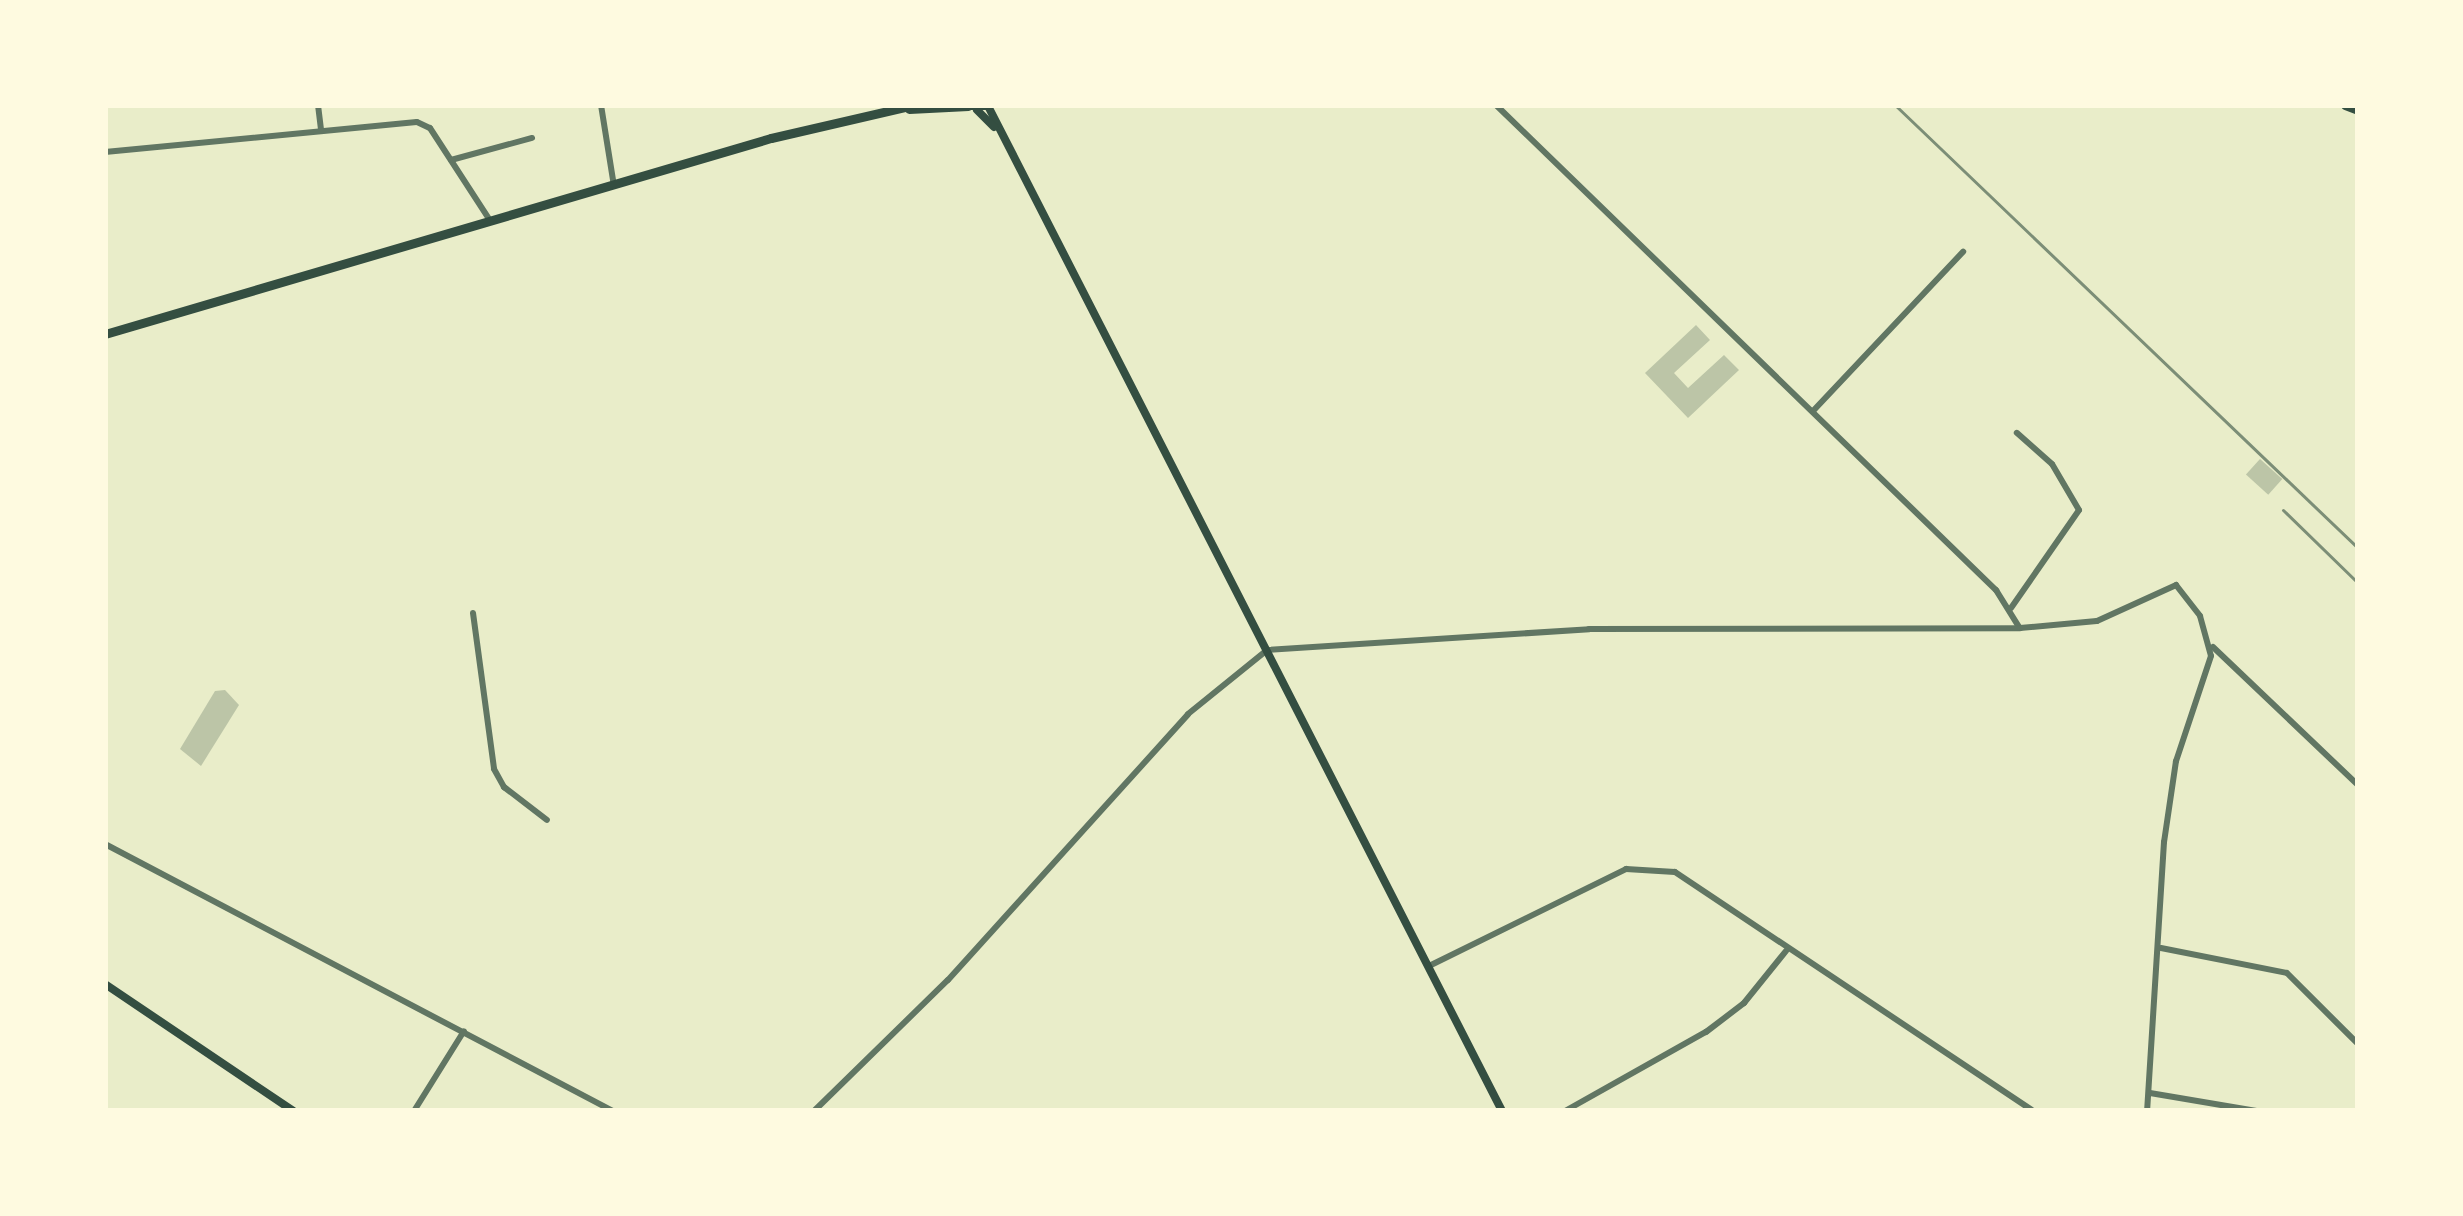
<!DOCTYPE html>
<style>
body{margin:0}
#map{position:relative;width:2463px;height:1216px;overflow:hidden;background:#e9edc9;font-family:"Golos Text",sans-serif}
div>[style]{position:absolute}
.building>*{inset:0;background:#bcc5a7;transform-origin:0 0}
.minor>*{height:6px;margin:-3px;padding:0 3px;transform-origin:3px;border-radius:3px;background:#617663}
.secondary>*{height:8px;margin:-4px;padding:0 4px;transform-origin:4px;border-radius:4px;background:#344e41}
.trunk>*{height:9px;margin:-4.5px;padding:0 4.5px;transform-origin:4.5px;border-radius:4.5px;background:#344e41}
.rail>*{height:3px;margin:-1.5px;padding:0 1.5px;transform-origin:1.5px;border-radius:1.5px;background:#7c8e77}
span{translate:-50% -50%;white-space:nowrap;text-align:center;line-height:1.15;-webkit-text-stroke:12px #fefae0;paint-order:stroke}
.frame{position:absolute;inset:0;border:108px solid #fefae0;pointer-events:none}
</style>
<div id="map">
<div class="building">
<i style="clip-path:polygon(1696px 325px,1710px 340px,1674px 373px,1688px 388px,1724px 355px,1739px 370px,1688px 418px,1645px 373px)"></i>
<i style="left:2260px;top:459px;width:30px;height:21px;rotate:42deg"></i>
<i style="clip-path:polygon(225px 690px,239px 705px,201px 766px,180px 749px,215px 691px)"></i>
</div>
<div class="minor">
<i style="left:318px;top:105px;width:24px;rotate:83deg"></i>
<i style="left:601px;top:105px;width:82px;rotate:80.9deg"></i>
<i style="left:1496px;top:105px;width:697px;rotate:44.13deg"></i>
<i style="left:1996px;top:590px;width:44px;rotate:58.1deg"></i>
<i style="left:105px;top:152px;width:313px;rotate:-5.5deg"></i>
<i style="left:417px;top:122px;width:14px;rotate:25deg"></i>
<i style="left:430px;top:128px;width:108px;rotate:57deg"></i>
<i style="left:451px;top:160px;width:84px;rotate:-15.2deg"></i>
<i style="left:1813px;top:411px;width:219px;rotate:-46.7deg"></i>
<i style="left:2011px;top:608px;width:119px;rotate:-55.2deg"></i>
<i style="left:2079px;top:510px;width:53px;rotate:-120.4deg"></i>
<i style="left:2052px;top:464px;width:47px;rotate:-138.5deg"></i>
<i style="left:473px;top:613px;width:157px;rotate:82.3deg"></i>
<i style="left:494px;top:769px;width:21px;rotate:61deg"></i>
<i style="left:504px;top:787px;width:54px;rotate:37.5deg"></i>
<i style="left:2213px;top:647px;width:200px;rotate:43.6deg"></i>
<i style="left:105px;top:844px;width:574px;rotate:27.73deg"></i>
<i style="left:2161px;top:948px;width:128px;rotate:11.2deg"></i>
<i style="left:2287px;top:973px;width:100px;rotate:45deg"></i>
<i style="left:1429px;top:966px;width:220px;rotate:-26.2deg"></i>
<i style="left:1626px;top:869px;width:49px;rotate:3.5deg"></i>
<i style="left:1675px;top:872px;width:431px;rotate:33.7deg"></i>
<i style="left:2150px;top:1093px;width:108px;rotate:9.6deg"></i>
<i style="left:414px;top:1111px;width:94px;rotate:-58deg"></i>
<i style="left:814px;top:1111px;width:187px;rotate:-44.4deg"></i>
<i style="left:948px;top:980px;width:358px;rotate:-47.9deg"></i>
<i style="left:1188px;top:714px;width:102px;rotate:-39deg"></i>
<i style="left:1267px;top:650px;width:323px;rotate:-3.7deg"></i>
<i style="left:1589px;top:629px;width:431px;rotate:-0.1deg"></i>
<i style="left:2020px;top:628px;width:77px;rotate:-5.2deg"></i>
<i style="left:2097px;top:621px;width:87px;rotate:-24.5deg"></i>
<i style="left:2176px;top:585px;width:39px;rotate:52deg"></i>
<i style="left:2200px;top:616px;width:41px;rotate:74.6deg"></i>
<i style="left:2211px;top:656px;width:111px;rotate:108.4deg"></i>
<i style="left:2176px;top:761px;width:82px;rotate:98.4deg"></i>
<i style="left:2164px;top:842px;width:270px;rotate:93.6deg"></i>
<i style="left:1565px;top:1111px;width:162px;rotate:-29.3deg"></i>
<i style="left:1706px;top:1032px;width:48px;rotate:-37.3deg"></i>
<i style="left:1744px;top:1003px;width:67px;rotate:-51.1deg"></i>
</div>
<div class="secondary">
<i style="left:988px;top:106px;width:1129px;rotate:62.91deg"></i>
<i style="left:977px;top:110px;width:24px;rotate:45deg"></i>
<i style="left:105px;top:984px;width:227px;rotate:34deg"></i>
</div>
<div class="trunk">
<i style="left:967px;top:105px;width:22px"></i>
<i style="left:2345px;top:105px;width:14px;rotate:21deg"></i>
<i style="left:909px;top:109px;width:59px;rotate:-2.9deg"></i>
<i style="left:105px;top:334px;width:694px;rotate:-16.4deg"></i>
<i style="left:771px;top:138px;width:147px;rotate:-13deg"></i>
</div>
<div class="rail">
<i style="left:1895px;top:105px;width:641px;rotate:43.74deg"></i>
<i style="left:2283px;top:510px;width:105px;rotate:44.2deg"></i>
</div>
<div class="frame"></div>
</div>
